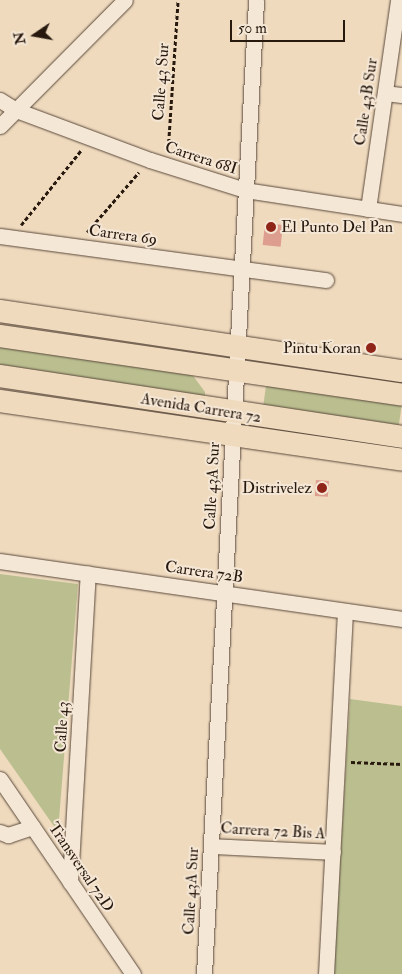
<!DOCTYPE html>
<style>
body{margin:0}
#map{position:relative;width:402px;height:974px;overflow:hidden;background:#efdabe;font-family:"IM FELL Double Pica",serif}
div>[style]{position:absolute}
.green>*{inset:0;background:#bbbf90;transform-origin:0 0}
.building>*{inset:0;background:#dd9e8f;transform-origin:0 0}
.path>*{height:2.5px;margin-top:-1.25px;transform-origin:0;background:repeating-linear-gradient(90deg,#28190f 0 4px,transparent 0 6.5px)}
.roads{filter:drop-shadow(0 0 1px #5a493b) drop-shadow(0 0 1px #5a493b)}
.minor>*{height:15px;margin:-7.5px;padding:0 7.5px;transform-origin:7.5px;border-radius:7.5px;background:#f5e7d5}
.highway>*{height:22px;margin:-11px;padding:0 11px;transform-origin:11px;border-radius:11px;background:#efdabe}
.dots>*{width:14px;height:14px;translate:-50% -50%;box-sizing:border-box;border:2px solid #f5e7d5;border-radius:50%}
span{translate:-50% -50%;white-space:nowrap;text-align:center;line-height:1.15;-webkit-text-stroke:4px #f5e7d5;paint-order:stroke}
.street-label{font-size:16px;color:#28190f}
.poi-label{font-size:16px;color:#28190f}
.left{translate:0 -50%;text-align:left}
.right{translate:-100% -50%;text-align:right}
.north{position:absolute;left:10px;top:10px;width:50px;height:50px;-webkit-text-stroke:4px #f5e7d5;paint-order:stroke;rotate:258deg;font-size:14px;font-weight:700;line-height:20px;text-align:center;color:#28190f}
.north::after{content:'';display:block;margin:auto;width:18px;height:22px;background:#28190f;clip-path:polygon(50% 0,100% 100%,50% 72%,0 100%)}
.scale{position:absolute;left:230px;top:20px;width:115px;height:22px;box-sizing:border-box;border:2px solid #28190f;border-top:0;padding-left:6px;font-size:15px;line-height:18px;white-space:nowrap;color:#28190f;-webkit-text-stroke:4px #f5e7d5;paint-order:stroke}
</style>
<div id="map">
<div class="green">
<i style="clip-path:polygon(0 344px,191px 373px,205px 392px,205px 401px,0 369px)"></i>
<i style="left:266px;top:386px;width:137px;height:25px;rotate:8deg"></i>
<i style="clip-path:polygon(0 574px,78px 584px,58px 832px,0 749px)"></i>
<i style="clip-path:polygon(350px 699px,402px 706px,402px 974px,333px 974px)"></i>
</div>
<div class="building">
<i style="left:265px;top:223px;width:18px;height:22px;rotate:6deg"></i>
<i style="left:316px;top:480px;width:13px;height:16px;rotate:4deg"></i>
</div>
<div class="path">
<i style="left:168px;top:149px;width:149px;rotate:-86.2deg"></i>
<i style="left:21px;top:225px;width:97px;rotate:-51.2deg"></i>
<i style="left:87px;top:232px;width:79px;rotate:-49.1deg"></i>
<i style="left:351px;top:762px;width:51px;rotate:2.2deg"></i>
</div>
<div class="roads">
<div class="minor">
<i style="left:385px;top:93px;width:17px;rotate:7deg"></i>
<i style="left:0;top:100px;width:19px;rotate:32deg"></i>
<i style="left:16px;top:110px;width:143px;rotate:20.5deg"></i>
<i style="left:150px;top:160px;width:100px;rotate:17.5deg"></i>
<i style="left:245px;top:190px;width:159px;rotate:8.7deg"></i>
<i style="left:0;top:126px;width:177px;rotate:-45.2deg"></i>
<i style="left:368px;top:209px;width:211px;rotate:-81.8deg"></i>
<i style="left:0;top:236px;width:329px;rotate:7.7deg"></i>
<i style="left:0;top:561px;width:406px;rotate:8.2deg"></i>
<i style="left:0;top:779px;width:236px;rotate:55.7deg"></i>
<i style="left:0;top:832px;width:9px;rotate:21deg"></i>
<i style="left:8px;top:835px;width:26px;rotate:-18deg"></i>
<i style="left:211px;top:846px;width:122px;rotate:2.8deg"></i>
<i style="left:70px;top:882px;width:309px;rotate:-86.7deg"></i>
<i style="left:204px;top:974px;width:975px;rotate:-86.94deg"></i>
<i style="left:326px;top:974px;width:363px;rotate:-87deg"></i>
</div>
<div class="highway">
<i style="left:0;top:311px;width:406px;rotate:8.5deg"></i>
<i style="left:0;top:336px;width:406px;rotate:8.3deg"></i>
<i style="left:0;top:376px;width:407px;rotate:8.6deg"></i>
<i style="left:0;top:401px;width:406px;rotate:8.3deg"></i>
</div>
</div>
<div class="dots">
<i style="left:271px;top:227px;background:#8f2418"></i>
<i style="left:371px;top:348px;background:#8f2418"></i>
<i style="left:322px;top:488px;background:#8f2418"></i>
</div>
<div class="street-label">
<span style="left:161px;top:82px;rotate:-86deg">Calle 43 Sur</span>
<span style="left:366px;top:102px;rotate:-82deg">Calle 43B Sur</span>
<span style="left:201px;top:158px;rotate:18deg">Carrera 68I</span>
<span style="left:123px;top:235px;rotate:8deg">Carrera 69</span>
<span style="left:201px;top:408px;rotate:9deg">Avenida Carrera 72</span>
<span style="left:212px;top:486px;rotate:-87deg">Calle 43A Sur</span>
<span style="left:204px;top:572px;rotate:8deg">Carrera 72B</span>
<span style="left:62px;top:727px;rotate:-87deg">Calle 43</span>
<span style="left:273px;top:831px;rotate:3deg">Carrera 72 Bis A</span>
<span style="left:81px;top:867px;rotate:56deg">Transversal 72D</span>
<span style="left:191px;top:891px;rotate:-87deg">Calle 43A Sur</span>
</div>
<div class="poi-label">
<span class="left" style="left:281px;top:227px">El Punto Del Pan</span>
<span class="right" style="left:361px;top:348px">Pintu Koran</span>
<span class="right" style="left:312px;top:488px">Distrivelez</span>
</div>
<div class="north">N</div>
<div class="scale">50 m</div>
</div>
